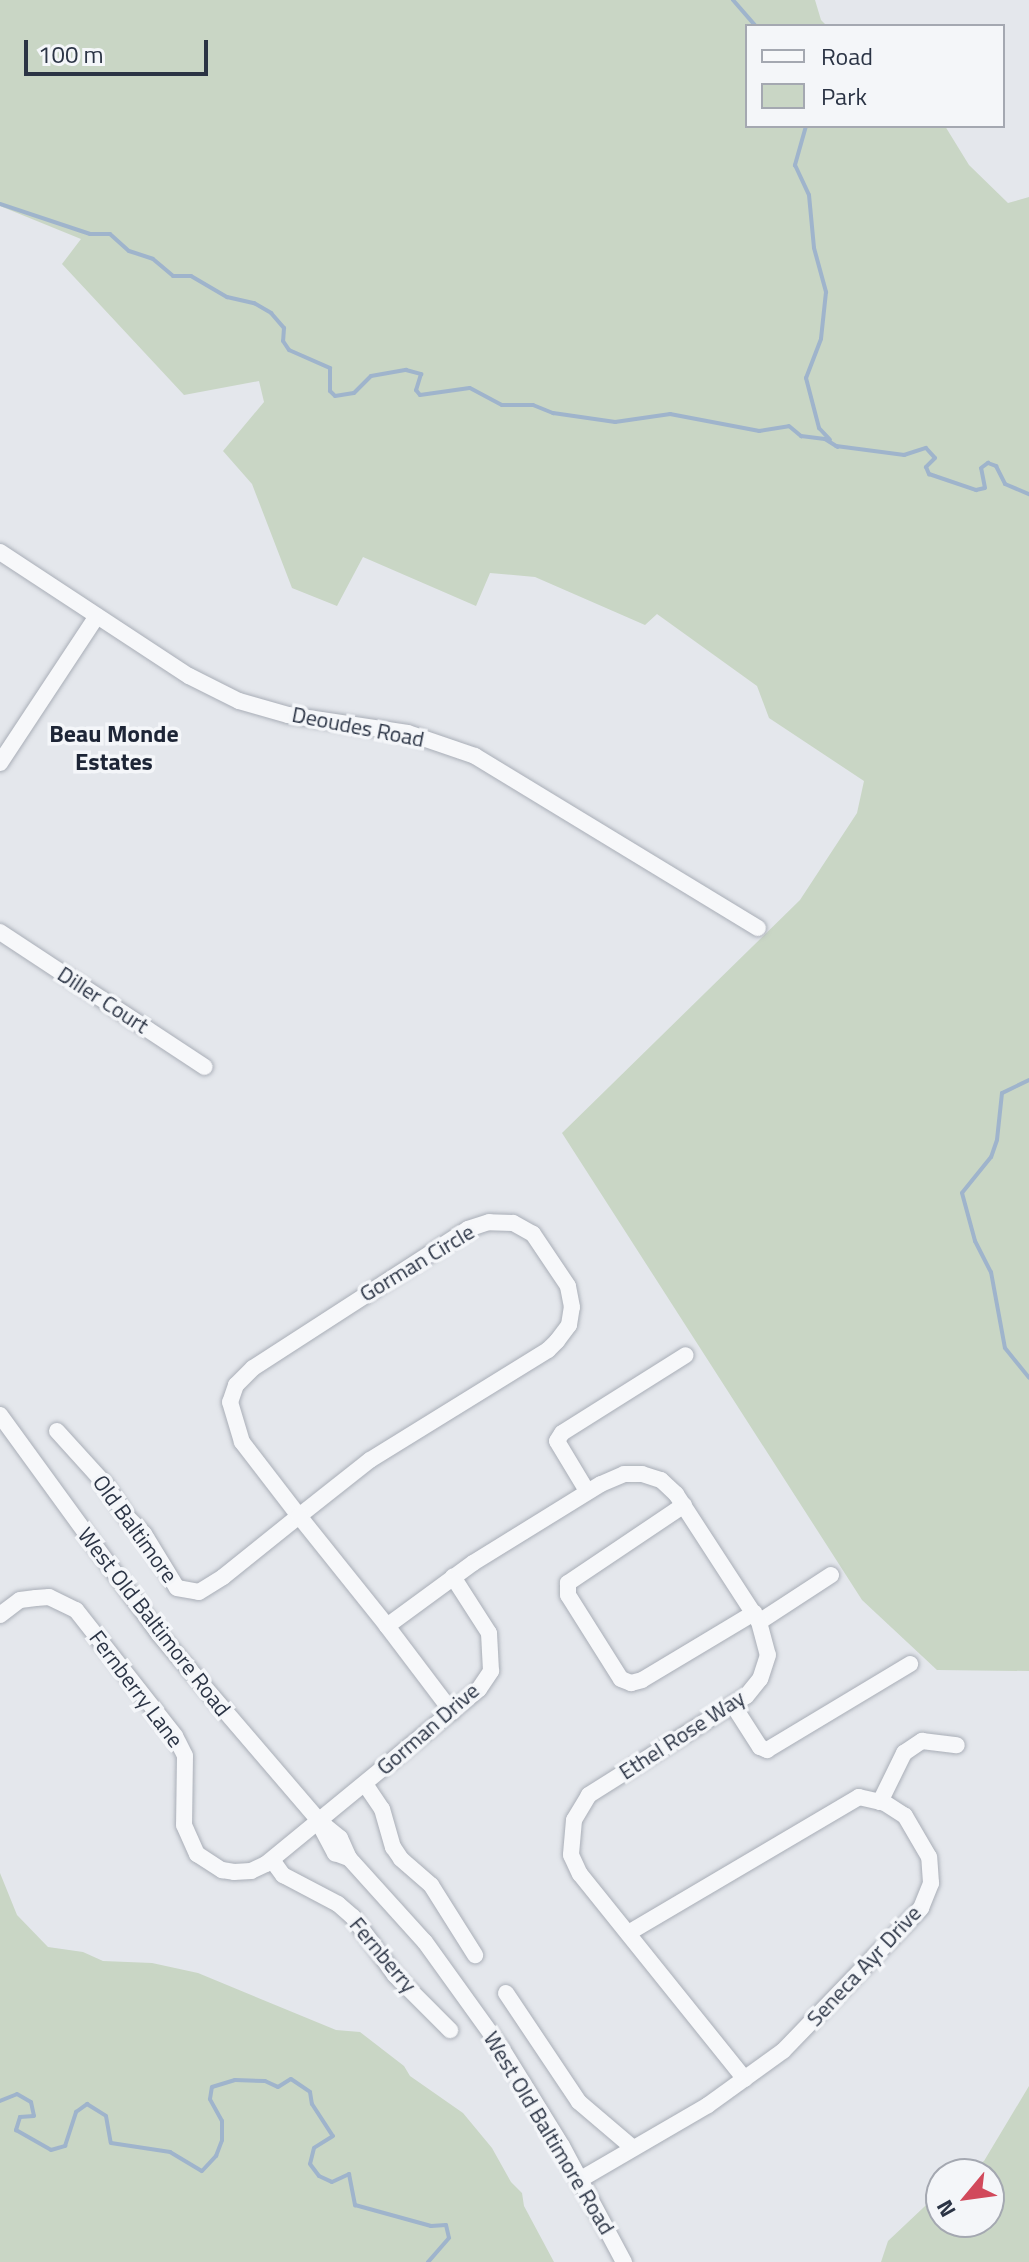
<!DOCTYPE html>
<style>
body{margin:0}
#map{position:relative;width:1029px;height:2262px;overflow:hidden;background:#e4e7ec;font-family:"Titillium Web",sans-serif}
div>[style]{position:absolute}
.green>*{inset:0;background:#c9d6c5}
.stream>*{height:4px;margin:-2px;padding:0 2px;transform-origin:2px;border-radius:2px;background:#9fb4cc}
.roads{filter:drop-shadow(0 0 2px #a9aeb7) drop-shadow(0 0 2px #a9aeb7)}
.minor>*{height:16px;margin:-8px;padding:0 8px;transform-origin:8px;border-radius:8px;background:#f7f8fa}
span{translate:-50% -50%;white-space:nowrap;text-align:center;line-height:1.15;-webkit-text-stroke:7px #f4f6f9;paint-order:stroke}
.street-label{font-size:22px;color:#2b3445}
.neighbourhood-label{font-size:24px;color:#1d2536;font-weight:700}
.legend{position:absolute;left:745px;top:24px;width:260px;height:104px;box-sizing:border-box;background:#f4f6f9;border:2px solid #a4a8b1;margin:0;padding:10px 14px;list-style:none;font-size:24px;color:#2b3445}
.legend li{display:flex;align-items:center;gap:16px;height:40px}
.legend b{width:40px;border:2px solid #a4a8b1}
.north{position:absolute;left:925px;top:2158px;width:80px;height:80px;box-sizing:border-box;background:#f4f6f9;border:2px solid #a4a8b1;border-radius:50%;rotate:241deg;font-size:22px;font-weight:700;line-height:32px;text-align:center;color:#2b3445}
.north::after{content:'';display:block;margin:auto;width:28px;height:36px;background:#d1495b;clip-path:polygon(50% 0,100% 100%,50% 72%,0 100%)}
.scale{position:absolute;left:24px;top:40px;width:184px;height:36px;box-sizing:border-box;border:4px solid #2b3445;border-top:0;padding-left:10px;font-size:24px;line-height:28px;white-space:nowrap;color:#2b3445;-webkit-text-stroke:6px #f4f6f9;paint-order:stroke}
</style>
<div id="map">
<div class="green">
<i style="clip-path:polygon(0 0,815px 0,821px 20px,827px 26px,747px 26px,747px 126px,945px 126px,969px 165px,1008px 203px,1029px 197px,1029px 1671px,937px 1670px,862px 1600px,562px 1133px,800px 900px,857px 813px,864px 781px,769px 718px,757px 686px,657px 614px,645px 625px,535px 577px,490px 573px,476px 606px,363px 557px,337px 606px,292px 588px,252px 484px,223px 451px,264px 402px,259px 381px,184px 395px,62px 264px,81px 239px,0 206px)"></i>
<i style="clip-path:polygon(0 1873px,17px 1915px,48px 1947px,83px 1952px,103px 1961px,152px 1963px,198px 1973px,336px 2030px,360px 2032px,404px 2066px,410px 2076px,463px 2113px,492px 2148px,511px 2182px,522px 2193px,524px 2206px,554px 2262px,0 2262px)"></i>
<i style="clip-path:polygon(1029px 2086px,1029px 2262px,881px 2262px,888px 2241px,941px 2191px,941px 2222px,989px 2222px,989px 2174px,962px 2174px,984px 2161px)"></i>
</div>
<div class="stream">
<i style="left:733px;top:0;width:35px;rotate:49deg"></i>
<i style="left:806px;top:126px;width:41px;rotate:105.8deg"></i>
<i style="left:795px;top:165px;width:33px;rotate:65deg"></i>
<i style="left:809px;top:195px;width:53px;rotate:84.6deg"></i>
<i style="left:814px;top:248px;width:46px;rotate:74.7deg"></i>
<i style="left:826px;top:292px;width:47px;rotate:96.1deg"></i>
<i style="left:821px;top:339px;width:42px;rotate:111deg"></i>
<i style="left:806px;top:378px;width:52px;rotate:75.4deg"></i>
<i style="left:819px;top:428px;width:16px;rotate:47deg"></i>
<i style="left:0;top:204px;width:95px;rotate:18.4deg"></i>
<i style="left:90px;top:234px;width:20px"></i>
<i style="left:110px;top:234px;width:25px;rotate:42deg"></i>
<i style="left:129px;top:251px;width:25px;rotate:18deg"></i>
<i style="left:153px;top:259px;width:26px;rotate:40deg"></i>
<i style="left:173px;top:276px;width:18px"></i>
<i style="left:191px;top:276px;width:42px;rotate:30.3deg"></i>
<i style="left:227px;top:297px;width:28px;rotate:13deg"></i>
<i style="left:254px;top:303px;width:20px;rotate:30deg"></i>
<i style="left:271px;top:313px;width:20px;rotate:49deg"></i>
<i style="left:284px;top:328px;width:13px;rotate:94deg"></i>
<i style="left:283px;top:341px;width:11px;rotate:56deg"></i>
<i style="left:289px;top:350px;width:45px;rotate:23.7deg"></i>
<i style="left:330px;top:368px;width:23px;rotate:90deg"></i>
<i style="left:330px;top:391px;width:7px;rotate:45deg"></i>
<i style="left:335px;top:396px;width:19px;rotate:-9deg"></i>
<i style="left:354px;top:393px;width:24px;rotate:-45deg"></i>
<i style="left:371px;top:376px;width:36px;rotate:-10deg"></i>
<i style="left:406px;top:370px;width:16px;rotate:15deg"></i>
<i style="left:421px;top:374px;width:17px;rotate:107deg"></i>
<i style="left:416px;top:390px;width:6px;rotate:51deg"></i>
<i style="left:420px;top:395px;width:50px;rotate:-8deg"></i>
<i style="left:470px;top:388px;width:36px;rotate:28deg"></i>
<i style="left:502px;top:405px;width:31px"></i>
<i style="left:533px;top:405px;width:22px;rotate:22deg"></i>
<i style="left:553px;top:413px;width:63px;rotate:8.3deg"></i>
<i style="left:615px;top:422px;width:56px;rotate:-8.3deg"></i>
<i style="left:670px;top:414px;width:91px;rotate:10.8deg"></i>
<i style="left:759px;top:431px;width:30px;rotate:-9deg"></i>
<i style="left:789px;top:426px;width:16px;rotate:40deg"></i>
<i style="left:801px;top:436px;width:24px;rotate:7deg"></i>
<i style="left:825px;top:439px;width:15px;rotate:32deg"></i>
<i style="left:836px;top:446px;width:69px;rotate:7.5deg"></i>
<i style="left:904px;top:455px;width:23px;rotate:-18deg"></i>
<i style="left:926px;top:448px;width:13px;rotate:48deg"></i>
<i style="left:935px;top:458px;width:13px;rotate:135deg"></i>
<i style="left:926px;top:467px;width:8px;rotate:67deg"></i>
<i style="left:929px;top:474px;width:50px;rotate:18.8deg"></i>
<i style="left:976px;top:490px;width:9px;rotate:-13deg"></i>
<i style="left:985px;top:488px;width:20px;rotate:-101deg"></i>
<i style="left:981px;top:468px;width:9px;rotate:-36deg"></i>
<i style="left:988px;top:463px;width:9px;rotate:21deg"></i>
<i style="left:996px;top:466px;width:20px;rotate:63deg"></i>
<i style="left:1005px;top:484px;width:26px;rotate:23deg"></i>
<i style="left:1029px;top:1080px;width:30px;rotate:154deg"></i>
<i style="left:1002px;top:1093px;width:47px;rotate:96.1deg"></i>
<i style="left:997px;top:1140px;width:18px;rotate:109deg"></i>
<i style="left:991px;top:1157px;width:46px;rotate:128.9deg"></i>
<i style="left:962px;top:1193px;width:50px;rotate:74.8deg"></i>
<i style="left:975px;top:1241px;width:35px;rotate:63deg"></i>
<i style="left:991px;top:1272px;width:77px;rotate:79.6deg"></i>
<i style="left:1005px;top:1348px;width:38px;rotate:51deg"></i>
<i style="left:0;top:2101px;width:18px;rotate:-22deg"></i>
<i style="left:17px;top:2094px;width:16px;rotate:30deg"></i>
<i style="left:31px;top:2102px;width:14px;rotate:78deg"></i>
<i style="left:34px;top:2116px;width:14px;rotate:176deg"></i>
<i style="left:20px;top:2117px;width:14px;rotate:107deg"></i>
<i style="left:16px;top:2130px;width:40px;rotate:29.7deg"></i>
<i style="left:51px;top:2150px;width:15px;rotate:-16deg"></i>
<i style="left:65px;top:2146px;width:36px;rotate:-72deg"></i>
<i style="left:76px;top:2112px;width:14px;rotate:-36deg"></i>
<i style="left:87px;top:2104px;width:22px;rotate:32deg"></i>
<i style="left:106px;top:2116px;width:27px;rotate:80deg"></i>
<i style="left:111px;top:2143px;width:60px;rotate:8.7deg"></i>
<i style="left:170px;top:2152px;width:37px;rotate:31deg"></i>
<i style="left:202px;top:2171px;width:21px;rotate:-47deg"></i>
<i style="left:216px;top:2156px;width:17px;rotate:-69deg"></i>
<i style="left:222px;top:2140px;width:19px;rotate:-90deg"></i>
<i style="left:222px;top:2121px;width:25px;rotate:-119deg"></i>
<i style="left:210px;top:2099px;width:12px;rotate:-81deg"></i>
<i style="left:212px;top:2087px;width:24px;rotate:-17deg"></i>
<i style="left:235px;top:2080px;width:30px;rotate:2deg"></i>
<i style="left:265px;top:2081px;width:14px;rotate:25deg"></i>
<i style="left:278px;top:2087px;width:15px;rotate:-32deg"></i>
<i style="left:291px;top:2079px;width:23px;rotate:34deg"></i>
<i style="left:310px;top:2092px;width:12px;rotate:81deg"></i>
<i style="left:312px;top:2104px;width:38px;rotate:57deg"></i>
<i style="left:333px;top:2136px;width:22px;rotate:148deg"></i>
<i style="left:314px;top:2148px;width:16px;rotate:104deg"></i>
<i style="left:310px;top:2164px;width:15px;rotate:53deg"></i>
<i style="left:319px;top:2176px;width:14px;rotate:25deg"></i>
<i style="left:332px;top:2182px;width:19px;rotate:-25deg"></i>
<i style="left:349px;top:2174px;width:32px;rotate:79deg"></i>
<i style="left:355px;top:2205px;width:79px;rotate:15.4deg"></i>
<i style="left:431px;top:2226px;width:15px;rotate:-4deg"></i>
<i style="left:446px;top:2225px;width:13px;rotate:77deg"></i>
<i style="left:449px;top:2238px;width:32px;rotate:131deg"></i>
</div>
<div class="roads">
<div class="minor">
<i style="left:0;top:552px;width:226px;rotate:33.3deg"></i>
<i style="left:189px;top:676px;width:56px;rotate:26.6deg"></i>
<i style="left:239px;top:701px;width:51px;rotate:15.9deg"></i>
<i style="left:288px;top:715px;width:121px;rotate:8.5deg"></i>
<i style="left:408px;top:733px;width:71px;rotate:18.9deg"></i>
<i style="left:475px;top:756px;width:331px;rotate:31.3deg"></i>
<i style="left:0;top:763px;width:176px;rotate:-56.6deg"></i>
<i style="left:0;top:932px;width:245px;rotate:33.4deg"></i>
<i style="left:0;top:1415px;width:271px;rotate:54deg"></i>
<i style="left:159px;top:1634px;width:246px;rotate:49.4deg"></i>
<i style="left:319px;top:1821px;width:27px;rotate:39deg"></i>
<i style="left:340px;top:1838px;width:22px;rotate:66deg"></i>
<i style="left:57px;top:1431px;width:72px;rotate:47.8deg"></i>
<i style="left:105px;top:1484px;width:41px;rotate:55.9deg"></i>
<i style="left:128px;top:1518px;width:23px;rotate:45deg"></i>
<i style="left:144px;top:1534px;width:63px;rotate:58.6deg"></i>
<i style="left:177px;top:1588px;width:22px;rotate:10deg"></i>
<i style="left:199px;top:1592px;width:28px;rotate:-32deg"></i>
<i style="left:223px;top:1577px;width:97px;rotate:-38.8deg"></i>
<i style="left:299px;top:1516px;width:90px;rotate:-38.3deg"></i>
<i style="left:370px;top:1460px;width:209px;rotate:-31.7deg"></i>
<i style="left:548px;top:1350px;width:13px;rotate:-45deg"></i>
<i style="left:557px;top:1341px;width:20px;rotate:-53deg"></i>
<i style="left:569px;top:1325px;width:18px;rotate:-81deg"></i>
<i style="left:572px;top:1307px;width:21px;rotate:-101deg"></i>
<i style="left:568px;top:1286px;width:63px;rotate:-123.9deg"></i>
<i style="left:533px;top:1234px;width:23px;rotate:-151deg"></i>
<i style="left:513px;top:1223px;width:24px;rotate:-178deg"></i>
<i style="left:489px;top:1222px;width:22px;rotate:162deg"></i>
<i style="left:468px;top:1229px;width:256px;rotate:147.1deg"></i>
<i style="left:253px;top:1368px;width:24px;rotate:135deg"></i>
<i style="left:236px;top:1385px;width:18px;rotate:109deg"></i>
<i style="left:230px;top:1402px;width:42px;rotate:73.3deg"></i>
<i style="left:242px;top:1442px;width:93px;rotate:52.4deg"></i>
<i style="left:299px;top:1516px;width:141px;rotate:51.3deg"></i>
<i style="left:387px;top:1626px;width:108px;rotate:52.9deg"></i>
<i style="left:587px;top:1491px;width:58px;rotate:-121deg"></i>
<i style="left:557px;top:1441px;width:9px;rotate:-58deg"></i>
<i style="left:562px;top:1433px;width:146px;rotate:-32.2deg"></i>
<i style="left:684px;top:1505px;width:140px;rotate:146.1deg"></i>
<i style="left:568px;top:1583px;width:12px;rotate:90deg"></i>
<i style="left:568px;top:1595px;width:99px;rotate:57.8deg"></i>
<i style="left:621px;top:1679px;width:11px;rotate:22deg"></i>
<i style="left:631px;top:1683px;width:11px;rotate:-15deg"></i>
<i style="left:642px;top:1680px;width:131px;rotate:-30.9deg"></i>
<i style="left:0;top:1615px;width:25px;rotate:-37deg"></i>
<i style="left:20px;top:1600px;width:16px;rotate:-7deg"></i>
<i style="left:36px;top:1598px;width:13px;rotate:-4deg"></i>
<i style="left:49px;top:1597px;width:30px;rotate:26deg"></i>
<i style="left:76px;top:1610px;width:160px;rotate:51.8deg"></i>
<i style="left:175px;top:1736px;width:22px;rotate:63deg"></i>
<i style="left:185px;top:1756px;width:69px;rotate:90.8deg"></i>
<i style="left:184px;top:1825px;width:32px;rotate:66deg"></i>
<i style="left:197px;top:1854px;width:30px;rotate:33deg"></i>
<i style="left:222px;top:1870px;width:12px;rotate:9deg"></i>
<i style="left:234px;top:1872px;width:17px;rotate:-3deg"></i>
<i style="left:251px;top:1871px;width:17px;rotate:-25deg"></i>
<i style="left:266px;top:1864px;width:276px;rotate:-39.4deg"></i>
<i style="left:479px;top:1689px;width:22px;rotate:-56deg"></i>
<i style="left:491px;top:1671px;width:38px;rotate:-93deg"></i>
<i style="left:489px;top:1633px;width:67px;rotate:-122.7deg"></i>
<i style="left:759px;top:1622px;width:86px;rotate:-33.1deg"></i>
<i style="left:387px;top:1626px;width:107px;rotate:-36.2deg"></i>
<i style="left:473px;top:1563px;width:150px;rotate:-31.7deg"></i>
<i style="left:601px;top:1484px;width:25px;rotate:-23deg"></i>
<i style="left:624px;top:1474px;width:18px"></i>
<i style="left:642px;top:1474px;width:20px;rotate:18deg"></i>
<i style="left:661px;top:1480px;width:21px;rotate:43deg"></i>
<i style="left:676px;top:1494px;width:153px;rotate:57deg"></i>
<i style="left:759px;top:1622px;width:34px;rotate:75deg"></i>
<i style="left:768px;top:1655px;width:25px;rotate:108deg"></i>
<i style="left:760px;top:1679px;width:22px;rotate:129deg"></i>
<i style="left:746px;top:1696px;width:186px;rotate:147.8deg"></i>
<i style="left:589px;top:1795px;width:29px;rotate:121deg"></i>
<i style="left:574px;top:1820px;width:35px;rotate:95deg"></i>
<i style="left:571px;top:1855px;width:21px;rotate:65deg"></i>
<i style="left:580px;top:1874px;width:263px;rotate:51.2deg"></i>
<i style="left:733px;top:1705px;width:50px;rotate:57.3deg"></i>
<i style="left:760px;top:1747px;width:8px;rotate:23deg"></i>
<i style="left:767px;top:1750px;width:167px;rotate:-31deg"></i>
<i style="left:365px;top:1784px;width:30px;rotate:56deg"></i>
<i style="left:382px;top:1809px;width:40px;rotate:74deg"></i>
<i style="left:393px;top:1847px;width:14px;rotate:56deg"></i>
<i style="left:401px;top:1859px;width:40px;rotate:41deg"></i>
<i style="left:431px;top:1885px;width:83px;rotate:57.8deg"></i>
<i style="left:880px;top:1802px;width:55px;rotate:-63.9deg"></i>
<i style="left:904px;top:1753px;width:22px;rotate:-34deg"></i>
<i style="left:922px;top:1741px;width:35px;rotate:7deg"></i>
<i style="left:321px;top:1827px;width:30px;rotate:62deg"></i>
<i style="left:335px;top:1853px;width:15px;rotate:20deg"></i>
<i style="left:349px;top:1858px;width:113px;rotate:47.9deg"></i>
<i style="left:425px;top:1942px;width:132px;rotate:54.3deg"></i>
<i style="left:502px;top:2049px;width:114px;rotate:58.3deg"></i>
<i style="left:562px;top:2146px;width:132px;rotate:61.9deg"></i>
<i style="left:272px;top:1860px;width:19px;rotate:54deg"></i>
<i style="left:283px;top:1875px;width:62px;rotate:27.8deg"></i>
<i style="left:338px;top:1904px;width:20px;rotate:41deg"></i>
<i style="left:353px;top:1917px;width:72px;rotate:54.1deg"></i>
<i style="left:395px;top:1975px;width:78px;rotate:45deg"></i>
<i style="left:506px;top:1993px;width:131px;rotate:56.2deg"></i>
<i style="left:579px;top:2102px;width:71px;rotate:40.4deg"></i>
<i style="left:581px;top:2179px;width:147px;rotate:-30.2deg"></i>
<i style="left:708px;top:2105px;width:92px;rotate:-35.8deg"></i>
<i style="left:783px;top:2051px;width:199px;rotate:-46deg"></i>
<i style="left:921px;top:1908px;width:27px;rotate:-68deg"></i>
<i style="left:931px;top:1883px;width:26px;rotate:-94deg"></i>
<i style="left:929px;top:1857px;width:48px;rotate:-120.3deg"></i>
<i style="left:905px;top:1816px;width:24px;rotate:-147deg"></i>
<i style="left:885px;top:1803px;width:27px;rotate:-167deg"></i>
<i style="left:859px;top:1797px;width:268px;rotate:149.5deg"></i>
</div>
</div>
<div class="street-label">
<span style="left:358px;top:727px;rotate:11deg">Deoudes Road</span>
<span style="left:103px;top:1000px;rotate:33deg">Diller Court</span>
<span style="left:417px;top:1263px;rotate:-31deg">Gorman Circle</span>
<span style="left:135px;top:1529px;rotate:54deg">Old Baltimore</span>
<span style="left:154px;top:1622px;rotate:52deg">West Old Baltimore Road</span>
<span style="left:136px;top:1689px;rotate:53deg">Fernberry Lane</span>
<span style="left:428px;top:1729px;rotate:-41deg">Gorman Drive</span>
<span style="left:682px;top:1735px;rotate:-33deg">Ethel Rose Way</span>
<span style="left:383px;top:1955px;rotate:50deg">Fernberry</span>
<span style="left:864px;top:1966px;rotate:-47deg">Seneca Ayr Drive</span>
<span style="left:549px;top:2133px;rotate:59deg">West Old Baltimore Road</span>
</div>
<div class="neighbourhood-label">
<span style="left:114px;top:748px">Beau Monde<br>Estates</span>
</div>
<ul class="legend">
<li><b style="height:10px;background:#f7f8fa"></b>Road</li>
<li><b style="height:22px;background:#c9d6c5"></b>Park</li>
</ul>
<div class="north">N</div>
<div class="scale">100 m</div>
</div>
